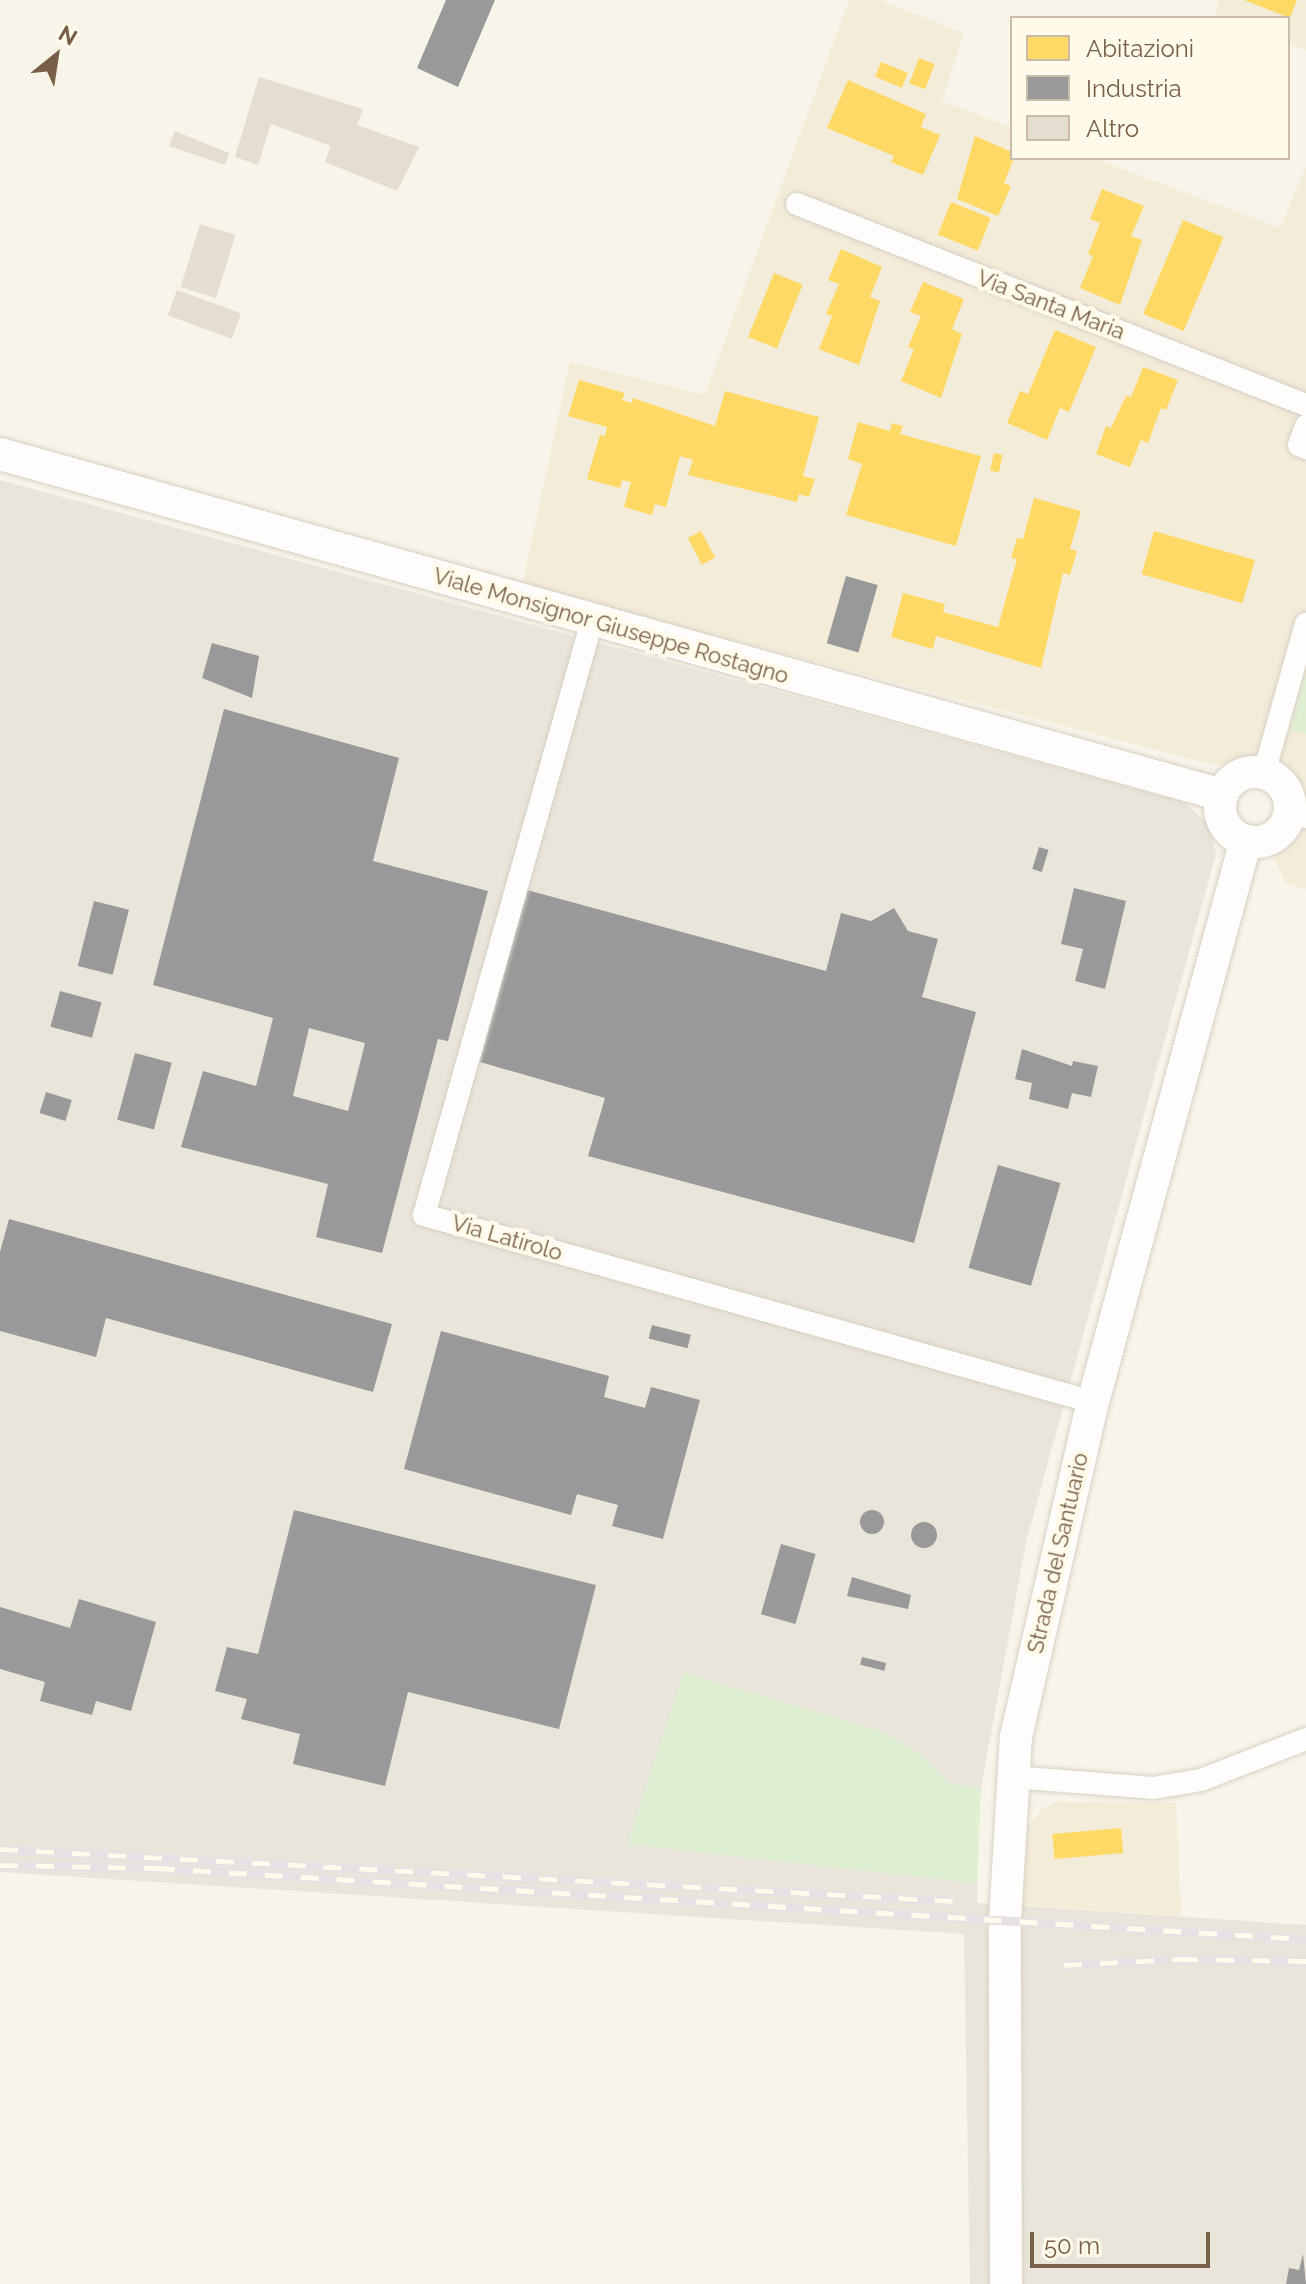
<!DOCTYPE html>
<style>
body{margin:0}
#map{position:relative;width:1306px;height:2284px;overflow:hidden;background:#f7f4e9;font-family:Raleway,sans-serif}
div>[style]{position:absolute}
.residential>*{inset:0;background:#f3ecd9}
.industrial>*{inset:0;background:#eae5da}
.green>*{inset:0;background:#dff0d2}
.homes>*{inset:0;background:#ffd966;transform-origin:0 0}
.industry>*{inset:0;background:#999;transform-origin:0 0}
.round{border-radius:50%}
.building>*{inset:0;background:#e4ddd0;transform-origin:0 0}
.roads{filter:drop-shadow(0 0 2px #d6d1c7) drop-shadow(0 0 2px #d6d1c7)}
.street>*{height:22px;margin:-11px;padding:0 11px;transform-origin:11px;border-radius:11px;background:#fefdfc}
.secondary>*{height:32px;margin:-16px;padding:0 16px;transform-origin:16px;border-radius:16px;background:#fefdfc}
.secondary>.ring{margin:-16px;padding:0;box-sizing:content-box;background:none;border:32px solid #fefdfc;border-radius:50%}
.rail>*{height:9px;margin-top:-4.5px;transform-origin:0;background:repeating-linear-gradient(90deg,#fffaea 0 18px,#e5e1e5 0 36px);box-sizing:border-box;border-block:2px solid #e5e1e5}
span{translate:-50% -50%;white-space:nowrap;text-align:center;line-height:1.15;-webkit-text-stroke:8px #fffaea;paint-order:stroke}
.street-label{font-size:22px;color:#776047}
.legend{position:absolute;left:1010px;top:16px;width:280px;height:144px;box-sizing:border-box;background:#fffaea;border:2px solid #c9bca9;margin:0;padding:10px 14px;list-style:none;font-size:24px;color:#776047}
.legend li{display:flex;align-items:center;gap:16px;height:40px}
.legend b{width:40px;border:2px solid #c9bca9}
.north{position:absolute;left:16px;top:16px;width:80px;height:80px;-webkit-text-stroke:6px #fffaea;paint-order:stroke;rotate:30deg;font-size:22px;font-weight:700;line-height:32px;text-align:center;color:#776047}
.north::after{content:'';display:block;margin:auto;width:28px;height:36px;background:#776047;clip-path:polygon(50% 0,100% 100%,50% 72%,0 100%)}
.scale{position:absolute;left:1030px;top:2232px;width:180px;height:36px;box-sizing:border-box;border:4px solid #776047;border-top:0;padding-left:10px;font-size:24px;line-height:28px;white-space:nowrap;color:#776047;-webkit-text-stroke:6px #fffaea;paint-order:stroke}
</style>
<div id="map">
<div class="residential">
<i style="clip-path:polygon(849px 0,880px 0,964px 33px,942px 101px,1012px 128px,1012px 158px,1093px 158px,1280px 228px,1306px 166px,1306px 889px,1286px 883px,1267px 845px,1283px 776px,1204px 762px,522px 586px,570px 362px,705px 395px)"></i>
<i style="clip-path:polygon(1220px 0,1306px 0,1306px 50px,1288px 42px,1288px 18px,1227px 18px,1214px 13px)"></i>
<i style="clip-path:polygon(1057px 1802px,1176px 1803px,1181px 1916px,1023px 1905px,1025px 1830px,1043px 1808px)"></i>
</div>
<div class="industrial">
<i style="clip-path:polygon(0 480px,1184px 802px,1209px 825px,1216px 854px,1026px 1542px,981px 1788px,949px 1784px,919px 1753px,628px 1843px,977px 1883px,977px 1903px,1306px 1925px,1306px 2284px,970px 2284px,964px 1934px,0 1872px)"></i>
</div>
<div class="green">
<i style="clip-path:polygon(1306px 673px,1306px 734px,1291px 730px)"></i>
<i style="clip-path:polygon(684px 1673px,880px 1731px,919px 1753px,949px 1784px,981px 1788px,977px 1883px,628px 1844px)"></i>
</div>
<div class="homes">
<i style="clip-path:polygon(1244px 0,1297px 0,1290px 18px)"></i>
<i style="left:919px;top:58px;width:17px;height:27px;rotate:21deg"></i>
<i style="left:881px;top:62px;width:29px;height:16px;rotate:22deg"></i>
<i style="clip-path:polygon(848px 80px,926px 114px,921px 127px,940px 135px,923px 175px,891px 162px,894px 156px,827px 128px)"></i>
<i style="clip-path:polygon(975px 136px,1012px 152px,1014px 158px,1004px 183px,1011px 186px,998px 216px,957px 199px)"></i>
<i style="clip-path:polygon(1102px 189px,1144px 206px,1131px 236px,1142px 240px,1120px 305px,1080px 288px,1093px 256px,1088px 254px,1100px 223px,1090px 219px)"></i>
<i style="left:951px;top:202px;width:43px;height:35px;rotate:22deg"></i>
<i style="left:1183px;top:220px;width:44px;height:102px;rotate:23deg"></i>
<i style="clip-path:polygon(841px 249px,882px 267px,870px 297px,880px 301px,859px 365px,819px 349px,832px 316px,826px 314px,839px 284px,828px 280px)"></i>
<i style="left:774px;top:273px;width:31px;height:69px;rotate:22deg"></i>
<i style="clip-path:polygon(923px 282px,964px 299px,952px 329px,962px 334px,941px 398px,901px 381px,914px 349px,908px 347px,921px 316px,910px 312px)"></i>
<i style="clip-path:polygon(1055px 330px,1096px 347px,1069px 412px,1060px 408px,1047px 440px,1007px 423px,1020px 391px,1028px 394px)"></i>
<i style="clip-path:polygon(1143px 367px,1178px 380px,1166px 410px,1161px 408px,1148px 443px,1141px 440px,1130px 467px,1096px 454px,1106px 426px,1111px 428px,1126px 396px,1131px 397px)"></i>
<i style="clip-path:polygon(579px 380px,625px 393px,622px 400px,632px 403px,633px 398px,715px 426px,725px 391px,819px 417px,803px 476px,815px 479px,809px 497px,799px 494px,797px 502px,688px 475px,693px 460px,680px 456px,666px 507px,655px 504px,652px 515px,624px 507px,631px 482px,622px 480px,620px 488px,587px 479px,600px 435px,605px 436px,607px 427px,568px 416px)"></i>
<i style="clip-path:polygon(858px 422px,890px 431px,892px 423px,903px 426px,900px 434px,981px 456px,956px 546px,846px 515px,862px 464px,848px 459px)"></i>
<i style="left:994px;top:453px;width:9px;height:18px;rotate:13deg"></i>
<i style="clip-path:polygon(1034px 498px,1081px 511px,1070px 549px,1077px 551px,1070px 575px,1063px 573px,1041px 668px,936px 636px,933px 649px,891px 637px,903px 593px,945px 604px,943px 612px,998px 627px,1017px 559px,1011px 558px,1017px 538px,1023px 539px)"></i>
<i style="left:701px;top:531px;width:30px;height:15px;rotate:62deg"></i>
<i style="left:1154px;top:531px;width:105px;height:45px;rotate:16deg"></i>
<i style="left:1121px;top:1828px;width:25px;height:69px;rotate:85deg"></i>
</div>
<div class="industry">
<i style="clip-path:polygon(446px 0,495px 0,458px 87px,417px 68px)"></i>
<i style="left:846px;top:576px;width:33px;height:70px;rotate:16deg"></i>
<i style="clip-path:polygon(212px 643px,259px 656px,252px 698px,202px 678px)"></i>
<i style="clip-path:polygon(evenodd,224px 709px,399px 758px,373px 861px,488px 891px,448px 1041px,438px 1039px,382px 1253px,316px 1237px,328px 1184px,181px 1147px,203px 1071px,256px 1086px,273px 1018px,153px 985px,224px 709px,309px 1028px,365px 1043px,348px 1111px,293px 1096px,309px 1028px)"></i>
<i style="left:1039px;top:847px;width:10px;height:23px;rotate:17deg"></i>
<i style="clip-path:polygon(1074px 888px,1126px 901px,1105px 989px,1075px 981px,1083px 949px,1061px 944px)"></i>
<i style="clip-path:polygon(527px 890px,826px 971px,841px 913px,871px 921px,894px 908px,908px 931px,938px 939px,922px 997px,976px 1012px,914px 1243px,588px 1156px,605px 1098px,480px 1062px)"></i>
<i style="left:94px;top:901px;width:36px;height:67px;rotate:14deg"></i>
<i style="left:60px;top:991px;width:43px;height:37px;rotate:15deg"></i>
<i style="clip-path:polygon(1022px 1049px,1072px 1066px,1073px 1061px,1098px 1066px,1091px 1097px,1072px 1093px,1068px 1109px,1029px 1099px,1032px 1083px,1015px 1079px)"></i>
<i style="left:135px;top:1053px;width:38px;height:69px;rotate:15deg"></i>
<i style="left:46px;top:1092px;width:27px;height:22px;rotate:17deg"></i>
<i style="left:998px;top:1165px;width:65px;height:107px;rotate:16deg"></i>
<i style="clip-path:polygon(9px 1219px,392px 1324px,373px 1392px,106px 1318px,96px 1357px,0 1331px,0 1252px)"></i>
<i style="left:652px;top:1325px;width:40px;height:14px;rotate:14deg"></i>
<i style="clip-path:polygon(441px 1331px,609px 1376px,604px 1397px,645px 1408px,651px 1387px,700px 1400px,663px 1539px,612px 1526px,618px 1505px,577px 1494px,571px 1515px,404px 1469px)"></i>
<i class="round" style="left:860px;top:1510px;width:24px;height:24px"></i>
<i style="clip-path:polygon(294px 1510px,596px 1585px,559px 1729px,408px 1692px,385px 1786px,293px 1764px,300px 1734px,241px 1719px,247px 1699px,215px 1691px,227px 1647px,258px 1654px)"></i>
<i class="round" style="left:911px;top:1522px;width:26px;height:26px"></i>
<i style="left:781px;top:1544px;width:36px;height:73px;rotate:16deg"></i>
<i style="clip-path:polygon(852px 1577px,911px 1595px,908px 1609px,847px 1596px)"></i>
<i style="clip-path:polygon(79px 1599px,156px 1622px,131px 1711px,96px 1701px,92px 1715px,40px 1701px,45px 1682px,0 1669px,0 1607px,70px 1628px)"></i>
<i style="left:862px;top:1657px;width:25px;height:8px;rotate:14deg"></i>
<i style="clip-path:polygon(1303px 2254px,1306px 2284px,1286px 2284px,1289px 2268px,1299px 2270px)"></i>
</div>
<div class="building">
<i style="clip-path:polygon(259px 77px,363px 109px,357px 125px,419px 147px,397px 191px,325px 162px,331px 146px,271px 124px,258px 165px,235px 157px)"></i>
<i style="clip-path:polygon(175px 131px,229px 153px,225px 165px,169px 146px)"></i>
<i style="left:200px;top:224px;width:37px;height:66px;rotate:17deg"></i>
<i style="left:177px;top:290px;width:68px;height:27px;rotate:20deg"></i>
</div>
<div class="roads">
<div class="street">
<i style="left:797px;top:204px;width:547px;rotate:21.55deg"></i>
<i style="left:1306px;top:426px;width:20px;rotate:110deg"></i>
<i style="left:1299px;top:445px;width:8px;rotate:23deg"></i>
<i style="left:592px;top:621px;width:617px;rotate:105.79deg"></i>
<i style="left:424px;top:1215px;width:695px;rotate:15.62deg"></i>
<i style="left:1264px;top:773px;width:155px;rotate:-74.3deg"></i>
<i style="left:1290px;top:813px;width:16px;rotate:14deg"></i>
<i style="left:1011px;top:1777px;width:142px;rotate:4.4deg"></i>
<i style="left:1153px;top:1788px;width:49px;rotate:-9.5deg"></i>
<i style="left:1201px;top:1780px;width:113px;rotate:-21.3deg"></i>
</div>
<div class="secondary">
<i style="left:0;top:454px;width:1269px;rotate:15.59deg"></i>
<i class="ring" style="left:1220px;top:772px;width:38px;height:38px"></i>
<i style="left:1006px;top:2284px;width:363px;rotate:-90.2deg"></i>
<i style="left:1005px;top:1921px;width:184px;rotate:-86.6deg"></i>
<i style="left:1016px;top:1737px;width:344px;rotate:-77.1deg"></i>
<i style="left:1093px;top:1402px;width:582px;rotate:-74.77deg"></i>
</div>
</div>
<div class="rail">
<i style="left:0;top:1849px;width:954px;rotate:3.12deg"></i>
<i style="left:0;top:1865px;width:157px;rotate:1.1deg"></i>
<i style="left:157px;top:1868px;width:1151px;rotate:3.54deg"></i>
<i style="left:1064px;top:1965px;width:116px;rotate:-3deg"></i>
<i style="left:1180px;top:1959px;width:126px;rotate:0.9deg"></i>
</div>
<div class="street-label">
<span style="left:1051px;top:305px;rotate:21deg">Via Santa Maria</span>
<span style="left:611px;top:626px;rotate:16deg">Viale Monsignor Giuseppe Rostagno</span>
<span style="left:507px;top:1238px;rotate:16deg">Via Latirolo</span>
<span style="left:1058px;top:1553px;rotate:-77deg">Strada del Santuario</span>
</div>
<ul class="legend">
<li><b style="height:22px;background:#ffd966"></b>Abitazioni</li>
<li><b style="height:22px;background:#999"></b>Industria</li>
<li><b style="height:22px;background:#e4ddd0"></b>Altro</li>
</ul>
<div class="north">N</div>
<div class="scale">50 m</div>
</div>
